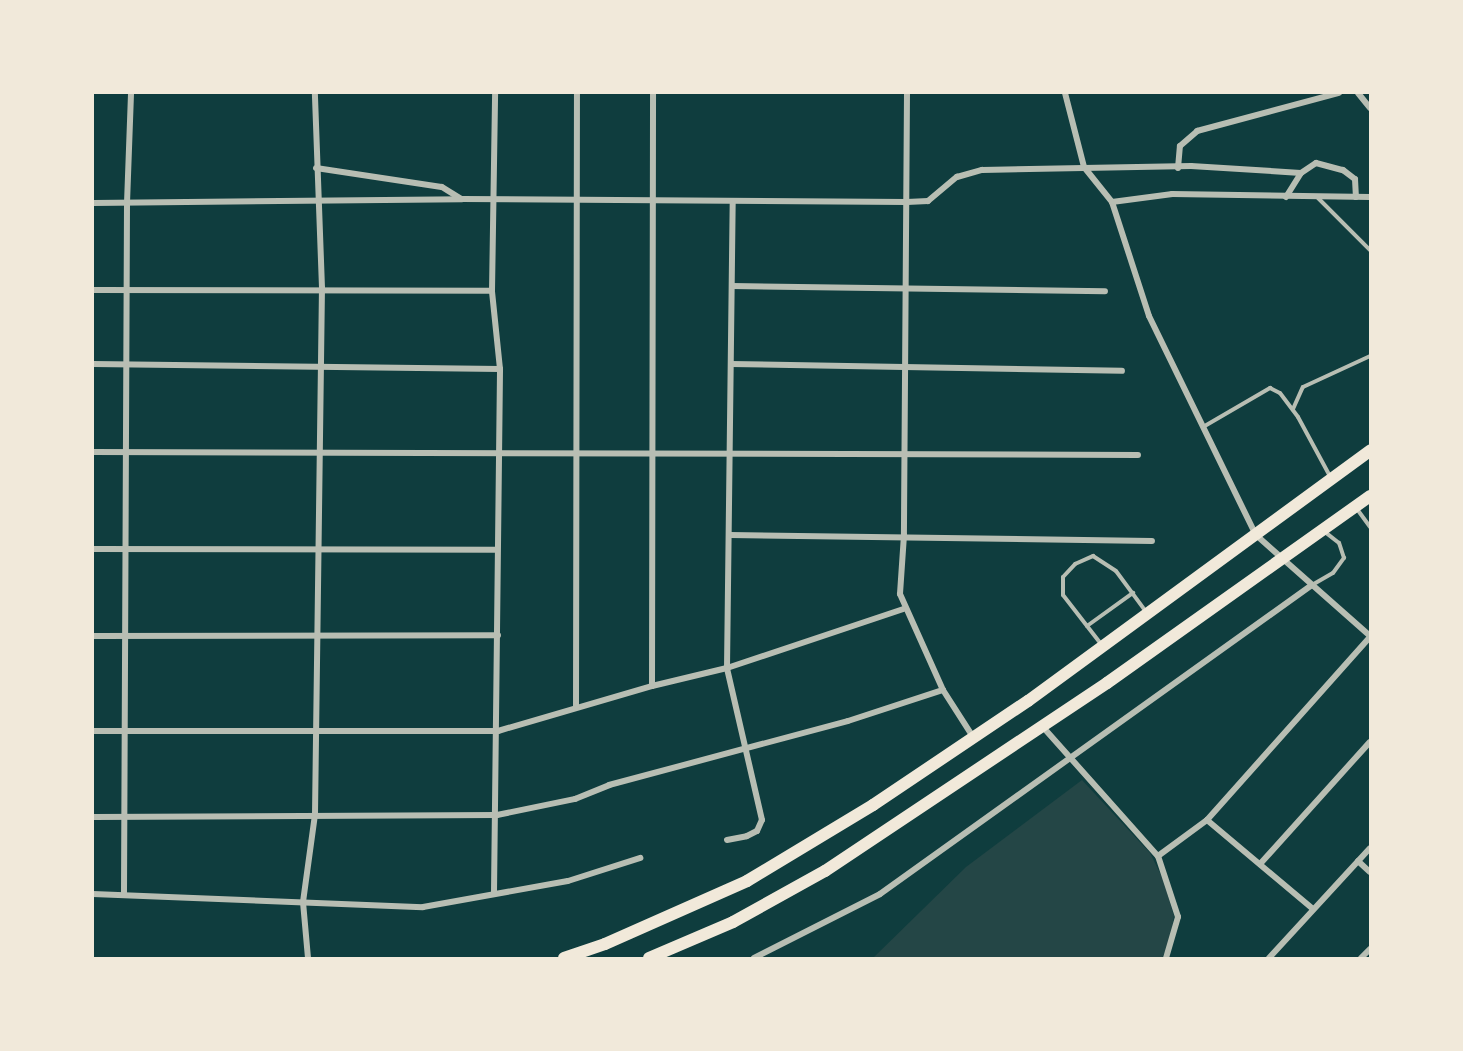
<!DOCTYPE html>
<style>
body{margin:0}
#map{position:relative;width:1463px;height:1051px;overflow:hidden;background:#0f3d3e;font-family:Raleway,sans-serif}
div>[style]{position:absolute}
.green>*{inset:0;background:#244646}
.service>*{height:4px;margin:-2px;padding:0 2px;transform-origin:2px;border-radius:2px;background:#b8beb3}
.minor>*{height:6px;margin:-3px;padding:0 3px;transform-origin:3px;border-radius:3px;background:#b8beb3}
.trunk>*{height:12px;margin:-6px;padding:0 6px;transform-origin:6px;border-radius:6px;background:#f1e9da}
span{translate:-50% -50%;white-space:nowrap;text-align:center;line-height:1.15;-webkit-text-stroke:4.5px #f1e9da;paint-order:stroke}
.frame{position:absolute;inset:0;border:94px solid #f1e9da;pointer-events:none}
</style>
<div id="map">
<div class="green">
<i style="clip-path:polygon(1082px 780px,1150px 853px,1163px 879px,1174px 916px,1170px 941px,1162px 958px,873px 958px,966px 867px)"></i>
</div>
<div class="service">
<i style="left:1318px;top:198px;width:74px;rotate:45deg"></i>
<i style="left:1293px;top:409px;width:24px;rotate:-66deg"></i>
<i style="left:1303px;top:387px;width:74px;rotate:-24.8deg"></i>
<i style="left:1203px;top:427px;width:78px;rotate:-30.2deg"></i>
<i style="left:1270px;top:388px;width:11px;rotate:27deg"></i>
<i style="left:1280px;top:393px;width:30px;rotate:53deg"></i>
<i style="left:1298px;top:417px;width:69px;rotate:61.6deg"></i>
<i style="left:1357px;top:509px;width:22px;rotate:54deg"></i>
<i style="left:1312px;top:585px;width:24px;rotate:-30deg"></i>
<i style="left:1333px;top:573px;width:19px;rotate:-54deg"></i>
<i style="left:1344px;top:558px;width:16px;rotate:-108deg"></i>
<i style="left:1339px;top:543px;width:18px;rotate:-142deg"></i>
<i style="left:1087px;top:626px;width:57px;rotate:-35.7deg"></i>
<i style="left:1101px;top:644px;width:62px;rotate:-127.8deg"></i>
<i style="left:1063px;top:595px;width:18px;rotate:-90deg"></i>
<i style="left:1063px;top:577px;width:18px;rotate:-47deg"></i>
<i style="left:1075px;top:564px;width:20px;rotate:-24deg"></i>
<i style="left:1093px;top:556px;width:27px;rotate:33deg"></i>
<i style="left:1116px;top:571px;width:52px;rotate:53.6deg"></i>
</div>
<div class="minor">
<i style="left:907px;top:93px;width:442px;rotate:90.4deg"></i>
<i style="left:904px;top:535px;width:59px;rotate:93.9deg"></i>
<i style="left:900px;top:594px;width:105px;rotate:65.9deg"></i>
<i style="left:943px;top:690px;width:56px;rotate:57.4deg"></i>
<i style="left:1065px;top:93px;width:76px;rotate:75.6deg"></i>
<i style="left:1084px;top:167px;width:45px;rotate:51.3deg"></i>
<i style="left:1112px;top:202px;width:120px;rotate:72deg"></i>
<i style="left:1149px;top:316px;width:244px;rotate:64deg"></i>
<i style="left:1256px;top:535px;width:152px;rotate:41.5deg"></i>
<i style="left:1358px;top:93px;width:19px;rotate:51deg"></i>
<i style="left:316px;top:168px;width:127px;rotate:8.6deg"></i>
<i style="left:442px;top:187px;width:22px;rotate:32deg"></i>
<i style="left:1178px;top:168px;width:22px;rotate:-85deg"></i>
<i style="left:1180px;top:146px;width:23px;rotate:-41deg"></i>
<i style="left:1197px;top:131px;width:147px;rotate:-15deg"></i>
<i style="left:1286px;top:197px;width:28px;rotate:-58deg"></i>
<i style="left:1301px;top:173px;width:18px;rotate:-34deg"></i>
<i style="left:1316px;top:163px;width:28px;rotate:15deg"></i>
<i style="left:1343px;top:170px;width:15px;rotate:37deg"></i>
<i style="left:1355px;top:179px;width:18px;rotate:87deg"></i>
<i style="left:1112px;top:202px;width:61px;rotate:-7.6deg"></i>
<i style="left:1172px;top:194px;width:198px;rotate:0.9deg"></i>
<i style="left:93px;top:203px;width:369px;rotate:-0.6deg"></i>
<i style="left:462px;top:199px;width:445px;rotate:0.4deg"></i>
<i style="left:907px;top:202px;width:21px;rotate:-3deg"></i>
<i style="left:928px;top:201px;width:38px;rotate:-40deg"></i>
<i style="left:957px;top:177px;width:26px;rotate:-16deg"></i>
<i style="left:982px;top:170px;width:209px;rotate:-1.1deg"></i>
<i style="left:1191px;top:166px;width:110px;rotate:3.6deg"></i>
<i style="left:732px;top:286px;width:373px;rotate:0.8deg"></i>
<i style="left:93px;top:290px;width:399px;rotate:0.1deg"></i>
<i style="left:93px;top:364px;width:407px;rotate:0.7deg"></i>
<i style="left:731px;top:364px;width:391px;rotate:1deg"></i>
<i style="left:93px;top:452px;width:1045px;rotate:0.16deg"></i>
<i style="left:730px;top:535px;width:422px;rotate:0.8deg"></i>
<i style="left:93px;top:549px;width:404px;rotate:0.1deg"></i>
<i style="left:93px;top:636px;width:405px;rotate:-0.1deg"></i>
<i style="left:652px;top:686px;width:593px;rotate:-89.9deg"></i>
<i style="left:576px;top:707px;width:614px;rotate:-89.91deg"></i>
<i style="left:1042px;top:726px;width:174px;rotate:48.3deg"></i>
<i style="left:1158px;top:856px;width:64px;rotate:71.8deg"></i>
<i style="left:1178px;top:917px;width:43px;rotate:106.3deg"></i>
<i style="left:93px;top:731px;width:405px"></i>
<i style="left:498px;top:731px;width:160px;rotate:-16.3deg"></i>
<i style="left:652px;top:686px;width:77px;rotate:-13.5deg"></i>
<i style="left:727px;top:668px;width:186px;rotate:-18.5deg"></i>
<i style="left:93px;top:817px;width:404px;rotate:-0.3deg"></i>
<i style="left:497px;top:815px;width:80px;rotate:-11.6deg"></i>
<i style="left:575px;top:799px;width:37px;rotate:-22deg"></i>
<i style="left:609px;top:785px;width:247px;rotate:-15deg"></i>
<i style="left:848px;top:721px;width:100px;rotate:-18.1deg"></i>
<i style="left:1207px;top:820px;width:138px;rotate:40deg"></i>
<i style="left:727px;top:840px;width:20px;rotate:-11deg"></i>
<i style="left:747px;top:836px;width:11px;rotate:-27deg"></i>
<i style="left:757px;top:831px;width:12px;rotate:-66deg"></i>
<i style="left:762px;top:820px;width:156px;rotate:-103deg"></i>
<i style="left:727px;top:668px;width:465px;rotate:-89.3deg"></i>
<i style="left:1158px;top:856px;width:61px;rotate:-36.3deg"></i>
<i style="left:1207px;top:820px;width:245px;rotate:-48.3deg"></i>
<i style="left:1358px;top:861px;width:16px;rotate:43deg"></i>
<i style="left:1260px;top:864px;width:164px;rotate:-48deg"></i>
<i style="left:494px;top:892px;width:523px;rotate:-89.34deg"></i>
<i style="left:500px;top:369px;width:78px;rotate:-95.9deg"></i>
<i style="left:492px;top:291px;width:198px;rotate:-89.1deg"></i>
<i style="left:124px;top:893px;width:690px;rotate:-89.75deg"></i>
<i style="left:127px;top:203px;width:110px;rotate:-87.9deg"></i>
<i style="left:93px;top:894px;width:330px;rotate:2.3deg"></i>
<i style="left:423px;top:907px;width:147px;rotate:-10.2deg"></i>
<i style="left:568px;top:881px;width:76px;rotate:-17.7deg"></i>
<i style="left:308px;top:958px;width:56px;rotate:-95.1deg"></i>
<i style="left:303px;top:902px;width:89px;rotate:-82.2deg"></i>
<i style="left:315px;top:814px;width:526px;rotate:-89.24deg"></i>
<i style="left:322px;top:288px;width:195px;rotate:-92.1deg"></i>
<i style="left:754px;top:958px;width:141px;rotate:-26.9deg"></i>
<i style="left:880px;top:894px;width:531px;rotate:-35.58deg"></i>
<i style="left:1269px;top:958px;width:149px;rotate:-47.4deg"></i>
<i style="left:1361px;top:958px;width:13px;rotate:-45deg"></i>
</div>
<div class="trunk">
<i style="left:564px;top:958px;width:43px;rotate:-18.9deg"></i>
<i style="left:605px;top:944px;width:155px;rotate:-23.9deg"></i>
<i style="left:747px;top:881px;width:147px;rotate:-31.1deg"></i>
<i style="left:873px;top:805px;width:187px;rotate:-33.9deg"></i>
<i style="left:1028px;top:701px;width:424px;rotate:-36.2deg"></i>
<i style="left:649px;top:958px;width:91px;rotate:-23.2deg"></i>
<i style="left:733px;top:922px;width:105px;rotate:-29deg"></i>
<i style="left:825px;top:871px;width:339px;rotate:-33.7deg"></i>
<i style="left:1107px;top:683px;width:323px;rotate:-35.4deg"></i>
</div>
<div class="frame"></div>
</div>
